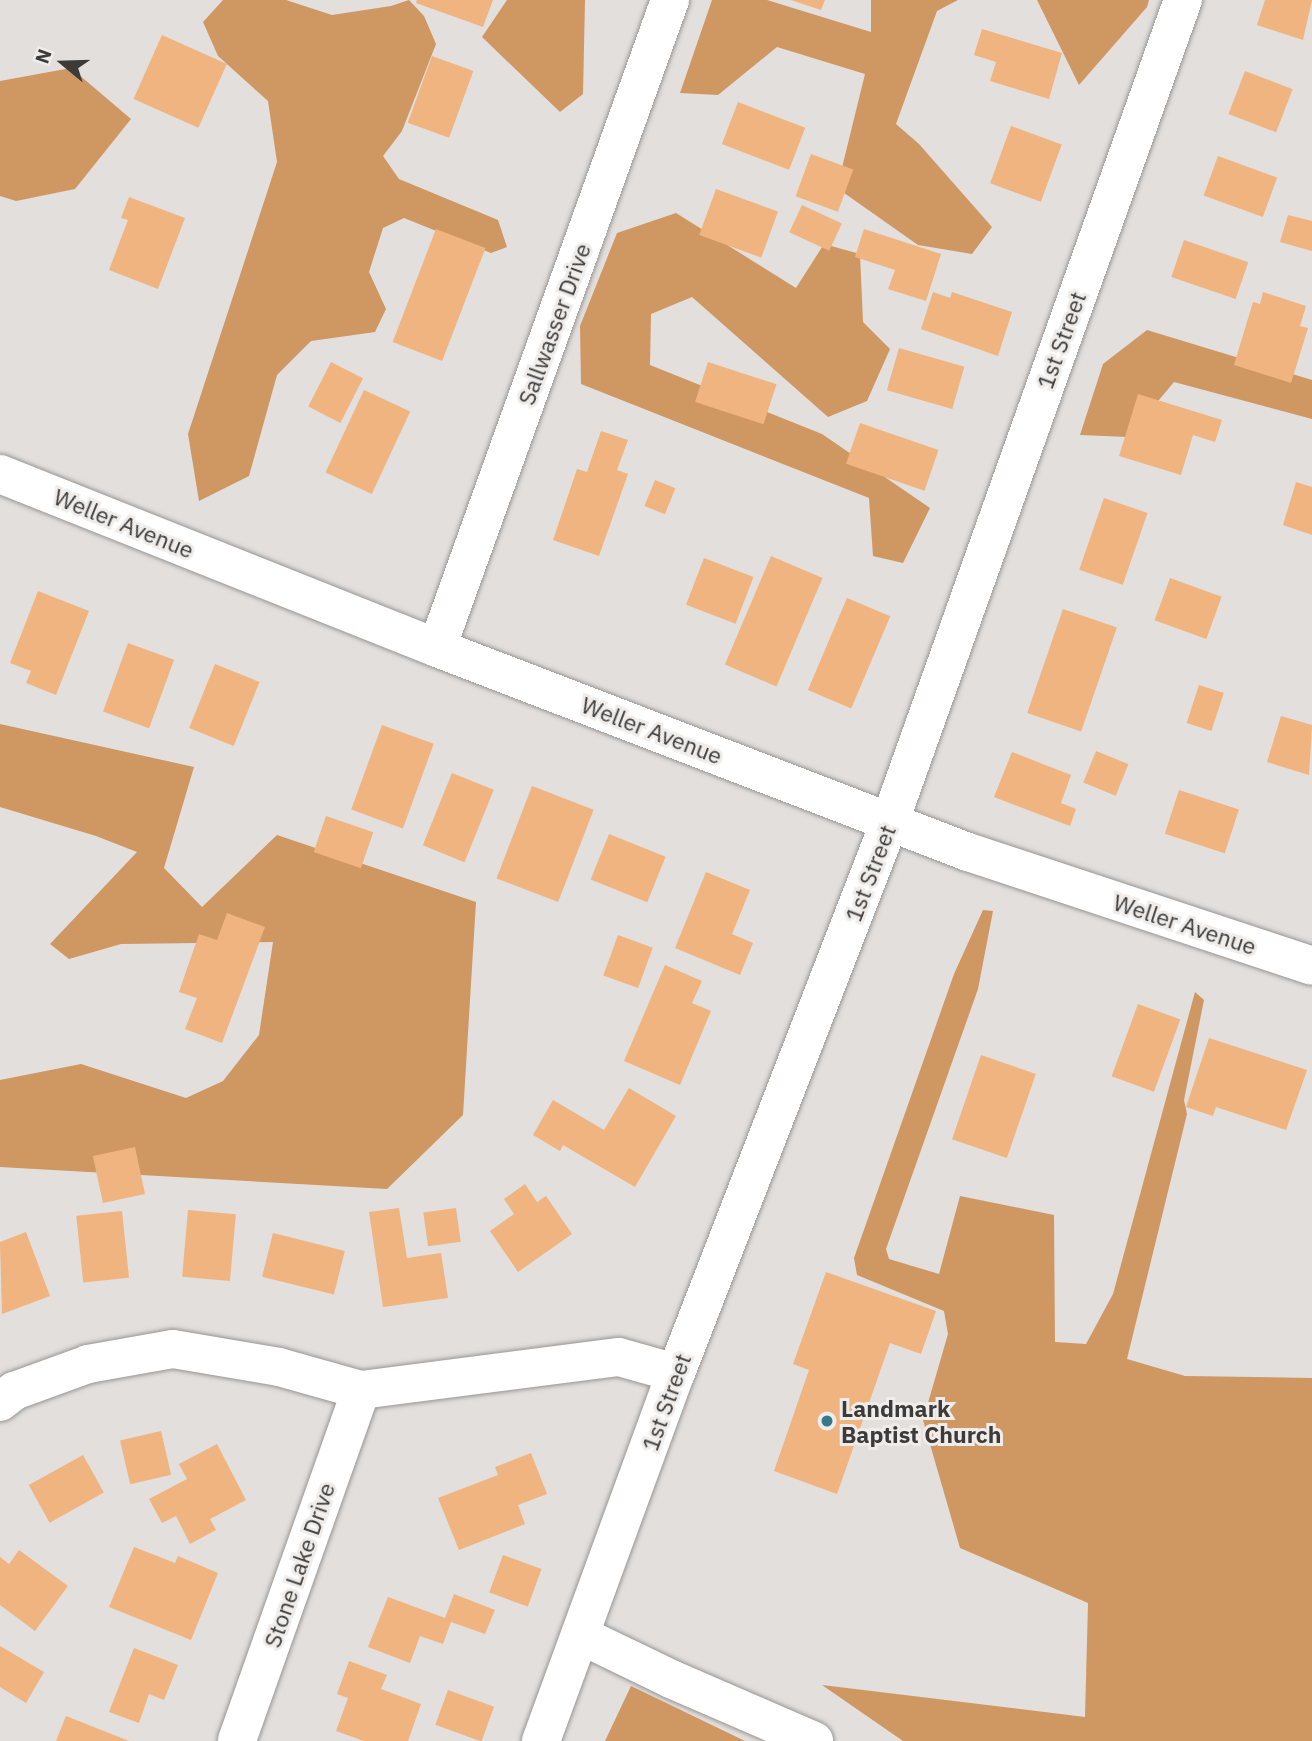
<!DOCTYPE html>
<style>
body{margin:0}
#map{position:relative;width:1312px;height:1741px;overflow:hidden;background:#e2dfdd;font-family:"IBM Plex Sans",sans-serif}
div>[style]{position:absolute}
.forest>*{inset:0;background:#cf9762}
.building>*{inset:0;background:#efb47f;transform-origin:0 0}
.roads{filter:drop-shadow(0 0 2px #989593) drop-shadow(0 0 2px #989593)}
.minor>*{height:38px;margin:-19px;padding:0 19px;transform-origin:19px;border-radius:19px;background:#fff}
.dots>*{width:19px;height:19px;translate:-50% -50%;box-sizing:border-box;border:4px solid #efecea;border-radius:50%}
span{translate:-50% -50%;white-space:nowrap;text-align:center;line-height:1.15;-webkit-text-stroke:6px #efecea;paint-order:stroke}
.street-label{font-size:23px;color:#3c3b3a}
.poi-label{font-size:23px;color:#3c3b3a;font-weight:700}
.left{translate:0 -50%;text-align:left}
.north{position:absolute;left:28px;top:28px;width:70px;height:70px;-webkit-text-stroke:5px #efecea;paint-order:stroke;rotate:289deg;font-size:19px;font-weight:700;line-height:28px;text-align:center;color:#3c3b3a}
.north::after{content:'';display:block;margin:auto;width:24px;height:32px;background:#3c3b3a;clip-path:polygon(50% 0,100% 100%,50% 72%,0 100%)}
</style>
<div id="map">
<div class="forest">
<i style="clip-path:polygon(223px 0,286px 0,332px 15px,391px 6px,409px 0,424px 16px,436px 44px,402px 131px,383px 156px,399px 179px,498px 220px,507px 247px,491px 253px,404px 218px,383px 228px,369px 272px,386px 309px,375px 332px,311px 341px,277px 375px,249px 476px,199px 501px,188px 434px,277px 162px,268px 101px,218px 56px,203px 22px)"></i>
<i style="clip-path:polygon(507px 0,585px 0,583px 94px,560px 112px,482px 37px)"></i>
<i style="clip-path:polygon(712px 0,767px 0,871px 32px,871px 0,958px 0,937px 11px,896px 124px,919px 144px,992px 227px,972px 254px,918px 245px,837px 188px,865px 74px,777px 47px,718px 95px,680px 93px)"></i>
<i style="clip-path:polygon(1037px 0,1149px 0,1147px 7px,1079px 85px)"></i>
<i style="clip-path:polygon(71px 68px,131px 119px,75px 189px,16px 201px,0 196px,0 81px)"></i>
<i style="clip-path:polygon(676px 213px,796px 288px,824px 244px,860px 254px,863px 322px,890px 349px,867px 401px,828px 417px,692px 297px,651px 314px,650px 365px,822px 434px,930px 508px,903px 563px,873px 556px,869px 498px,581px 384px,580px 326px,617px 233px)"></i>
<i style="clip-path:polygon(1147px 330px,1312px 380px,1312px 419px,1174px 382px,1128px 437px,1080px 435px,1103px 364px)"></i>
<i style="clip-path:polygon(0 724px,194px 767px,164px 868px,202px 907px,277px 835px,476px 902px,463px 1115px,387px 1189px,0 1167px,0 1080px,81px 1064px,186px 1098px,223px 1081px,259px 1035px,273px 942px,121px 944px,69px 959px,50px 944px,137px 852px,96px 836px,0 807px)"></i>
<i style="clip-path:polygon(983px 910px,993px 911px,978px 989px,886px 1249px,889px 1259px,939px 1274px,960px 1196px,1054px 1215px,1055px 1342px,1086px 1344px,1113px 1294px,1195px 992px,1204px 1000px,1184px 1100px,1187px 1114px,1127px 1359px,1185px 1376px,1312px 1378px,1312px 1741px,903px 1741px,822px 1685px,1085px 1717px,1088px 1603px,960px 1548px,923px 1420px,948px 1334px,944px 1311px,857px 1275px,854px 1258px,954px 974px)"></i>
<i style="clip-path:polygon(631px 1686px,745px 1741px,605px 1741px)"></i>
</div>
<div class="building">
<i style="clip-path:polygon(417px 0,493px 0,483px 27px,416px 3px)"></i>
<i style="clip-path:polygon(791px 0,825px 0,821px 10px)"></i>
<i style="clip-path:polygon(1265px 0,1312px 0,1303px 40px,1257px 25px)"></i>
<i style="clip-path:polygon(982px 29px,1062px 53px,1049px 99px,990px 81px,996px 62px,974px 55px)"></i>
<i style="left:162px;top:35px;width:71px;height:70px;rotate:24deg"></i>
<i style="left:432px;top:56px;width:44px;height:71px;rotate:20deg"></i>
<i style="left:1245px;top:71px;width:51px;height:46px;rotate:21deg"></i>
<i style="left:738px;top:102px;width:72px;height:45px;rotate:21deg"></i>
<i style="left:1011px;top:126px;width:54px;height:61px;rotate:20deg"></i>
<i style="left:811px;top:154px;width:45px;height:45px;rotate:20deg"></i>
<i style="left:1218px;top:156px;width:63px;height:42px;rotate:20deg"></i>
<i style="left:716px;top:189px;width:66px;height:49px;rotate:20deg"></i>
<i style="clip-path:polygon(129px 197px,185px 218px,158px 289px,109px 270px,128px 220px,121px 218px)"></i>
<i style="left:802px;top:205px;width:44px;height:30px;rotate:25deg"></i>
<i style="clip-path:polygon(1288px 215px,1312px 221px,1312px 251px,1280px 242px)"></i>
<i style="left:436px;top:229px;width:53px;height:121px;rotate:21deg"></i>
<i style="clip-path:polygon(864px 229px,941px 254px,926px 301px,888px 289px,895px 270px,855px 257px)"></i>
<i style="left:1184px;top:240px;width:68px;height:39px;rotate:19deg"></i>
<i style="clip-path:polygon(933px 292px,950px 298px,952px 292px,1012px 312px,998px 356px,921px 329px)"></i>
<i style="clip-path:polygon(1263px 292px,1306px 306px,1300px 326px,1308px 328px,1291px 383px,1234px 365px,1253px 302px,1260px 304px)"></i>
<i style="left:899px;top:348px;width:68px;height:44px;rotate:16deg"></i>
<i style="left:331px;top:362px;width:36px;height:50px;rotate:27deg"></i>
<i style="left:708px;top:362px;width:72px;height:42px;rotate:18deg"></i>
<i style="left:364px;top:390px;width:51px;height:91px;rotate:25deg"></i>
<i style="clip-path:polygon(1138px 394px,1222px 420px,1215px 442px,1193px 435px,1181px 475px,1119px 456px)"></i>
<i style="left:860px;top:423px;width:83px;height:43px;rotate:19deg"></i>
<i style="clip-path:polygon(601px 431px,628px 440px,617px 470px,628px 474px,599px 556px,553px 540px,577px 469px,587px 472px)"></i>
<i style="left:655px;top:480px;width:22px;height:28px;rotate:22deg"></i>
<i style="clip-path:polygon(1296px 482px,1312px 487px,1312px 535px,1283px 525px)"></i>
<i style="left:1104px;top:498px;width:46px;height:76px;rotate:19deg"></i>
<i style="left:771px;top:556px;width:56px;height:118px;rotate:23deg"></i>
<i style="left:704px;top:558px;width:53px;height:50px;rotate:21deg"></i>
<i style="left:1170px;top:578px;width:55px;height:45px;rotate:20deg"></i>
<i style="clip-path:polygon(38px 591px,89px 611px,56px 695px,26px 683px,31px 671px,10px 663px)"></i>
<i style="left:847px;top:598px;width:47px;height:100px;rotate:23deg"></i>
<i style="left:1063px;top:609px;width:57px;height:110px;rotate:19deg"></i>
<i style="left:128px;top:643px;width:49px;height:73px;rotate:20deg"></i>
<i style="left:215px;top:664px;width:48px;height:69px;rotate:22deg"></i>
<i style="left:1199px;top:685px;width:26px;height:40px;rotate:18deg"></i>
<i style="clip-path:polygon(1281px 716px,1312px 725px,1309px 775px,1267px 762px)"></i>
<i style="left:382px;top:725px;width:55px;height:90px;rotate:20deg"></i>
<i style="left:1096px;top:751px;width:35px;height:34px;rotate:22deg"></i>
<i style="clip-path:polygon(1012px 752px,1071px 775px,1061px 803px,1076px 809px,1070px 826px,994px 797px)"></i>
<i style="left:452px;top:773px;width:45px;height:78px;rotate:22deg"></i>
<i style="left:532px;top:786px;width:66px;height:99px;rotate:21deg"></i>
<i style="left:1179px;top:790px;width:63px;height:46px;rotate:18deg"></i>
<i style="left:326px;top:816px;width:50px;height:38px;rotate:19deg"></i>
<i style="left:609px;top:834px;width:61px;height:49px;rotate:22deg"></i>
<i style="clip-path:polygon(706px 872px,750px 890px,732px 934px,753px 943px,740px 975px,675px 948px)"></i>
<i style="clip-path:polygon(227px 913px,265px 927px,222px 1043px,185px 1029px,197px 998px,179px 992px,199px 934px,217px 940px)"></i>
<i style="left:618px;top:935px;width:37px;height:43px;rotate:20deg"></i>
<i style="clip-path:polygon(665px 965px,702px 981px,692px 1003px,711px 1011px,680px 1085px,624px 1061px)"></i>
<i style="left:1138px;top:1004px;width:45px;height:77px;rotate:20deg"></i>
<i style="clip-path:polygon(1209px 1038px,1307px 1070px,1286px 1130px,1216px 1107px,1213px 1116px,1186px 1107px)"></i>
<i style="left:981px;top:1055px;width:58px;height:89px;rotate:19deg"></i>
<i style="clip-path:polygon(629px 1088px,676px 1116px,635px 1187px,563px 1145px,560px 1151px,533px 1135px,553px 1100px,604px 1130px)"></i>
<i style="left:135px;top:1147px;width:48px;height:43px;rotate:78deg"></i>
<i style="clip-path:polygon(525px 1184px,537px 1202px,546px 1196px,572px 1234px,518px 1272px,490px 1231px,514px 1214px,504px 1199px)"></i>
<i style="clip-path:polygon(399px 1208px,407px 1258px,441px 1253px,448px 1298px,383px 1307px,369px 1212px)"></i>
<i style="left:456px;top:1208px;width:34px;height:33px;rotate:82deg"></i>
<i style="left:188px;top:1210px;width:48px;height:67px;rotate:5deg"></i>
<i style="left:122px;top:1211px;width:67px;height:46px;rotate:84deg"></i>
<i style="clip-path:polygon(26px 1232px,50px 1296px,2px 1314px,0 1242px)"></i>
<i style="left:273px;top:1233px;width:74px;height:45px;rotate:14deg"></i>
<i style="clip-path:polygon(826px 1272px,936px 1311px,921px 1354px,890px 1343px,837px 1494px,774px 1471px,809px 1370px,793px 1364px)"></i>
<i style="left:161px;top:1431px;width:45px;height:42px;rotate:77deg"></i>
<i style="clip-path:polygon(217px 1444px,246px 1500px,210px 1519px,216px 1530px,190px 1544px,176px 1516px,162px 1523px,149px 1499px,187px 1479px,179px 1464px)"></i>
<i style="clip-path:polygon(531px 1453px,547px 1494px,518px 1505px,525px 1524px,459px 1550px,438px 1498px,498px 1475px,495px 1467px)"></i>
<i style="left:83px;top:1455px;width:43px;height:62px;rotate:61deg"></i>
<i style="clip-path:polygon(134px 1547px,175px 1563px,178px 1556px,218px 1573px,191px 1640px,109px 1607px)"></i>
<i style="clip-path:polygon(19px 1550px,68px 1586px,35px 1631px,0 1605px,0 1557px,9px 1564px)"></i>
<i style="left:503px;top:1555px;width:41px;height:40px;rotate:20deg"></i>
<i style="clip-path:polygon(454px 1594px,495px 1610px,485px 1634px,451px 1622px,443px 1644px,420px 1636px,410px 1663px,368px 1647px,388px 1597px,445px 1618px)"></i>
<i style="clip-path:polygon(0 1646px,44px 1672px,26px 1703px,0 1687px)"></i>
<i style="clip-path:polygon(134px 1648px,178px 1665px,164px 1700px,149px 1694px,139px 1723px,109px 1712px)"></i>
<i style="clip-path:polygon(349px 1661px,387px 1675px,381px 1689px,421px 1704px,408px 1741px,364px 1741px,336px 1731px,348px 1698px,337px 1694px)"></i>
<i style="left:448px;top:1690px;width:49px;height:37px;rotate:20deg"></i>
<i style="clip-path:polygon(66px 1716px,129px 1741px,56px 1741px)"></i>
</div>
<div class="roads">
<div class="minor">
<i style="left:0;top:474px;width:470px;rotate:21.7deg"></i>
<i style="left:437px;top:648px;width:569px;rotate:21.02deg"></i>
<i style="left:968px;top:852px;width:362px;rotate:18.3deg"></i>
<i style="left:437px;top:648px;width:689px;rotate:-70.22deg"></i>
<i style="left:361px;top:1390px;width:260px;rotate:-7.3deg"></i>
<i style="left:619px;top:1357px;width:59px;rotate:15.7deg"></i>
<i style="left:0;top:1402px;width:18px;rotate:-38deg"></i>
<i style="left:14px;top:1391px;width:79px;rotate:-20deg"></i>
<i style="left:88px;top:1364px;width:86px;rotate:-10deg"></i>
<i style="left:173px;top:1349px;width:108px;rotate:9.6deg"></i>
<i style="left:279px;top:1367px;width:85px;rotate:15.7deg"></i>
<i style="left:361px;top:1390px;width:372px;rotate:109.5deg"></i>
<i style="left:580px;top:1635px;width:101px;rotate:25.8deg"></i>
<i style="left:671px;top:1679px;width:156px;rotate:23.4deg"></i>
<i style="left:541px;top:1741px;width:392px;rotate:-69.9deg"></i>
<i style="left:676px;top:1373px;width:592px;rotate:-68.81deg"></i>
<i style="left:890px;top:821px;width:872px;rotate:-70.36deg"></i>
</div>
</div>
<div class="dots">
<i style="left:827px;top:1421px;background:#36798a"></i>
</div>
<div class="street-label">
<span style="left:554px;top:324px;rotate:-70deg">Sallwasser Drive</span>
<span style="left:1061px;top:340px;rotate:-70deg">1st Street</span>
<span style="left:124px;top:523px;rotate:22deg">Weller Avenue</span>
<span style="left:652px;top:730px;rotate:21deg">Weller Avenue</span>
<span style="left:870px;top:873px;rotate:-69deg">1st Street</span>
<span style="left:1185px;top:924px;rotate:18deg">Weller Avenue</span>
<span style="left:666px;top:1402px;rotate:-70deg">1st Street</span>
<span style="left:299px;top:1565px;rotate:-71deg">Stone Lake Drive</span>
</div>
<div class="poi-label">
<span class="left" style="left:841px;top:1421px">Landmark<br>Baptist Church</span>
</div>
<div class="north">N</div>
</div>
